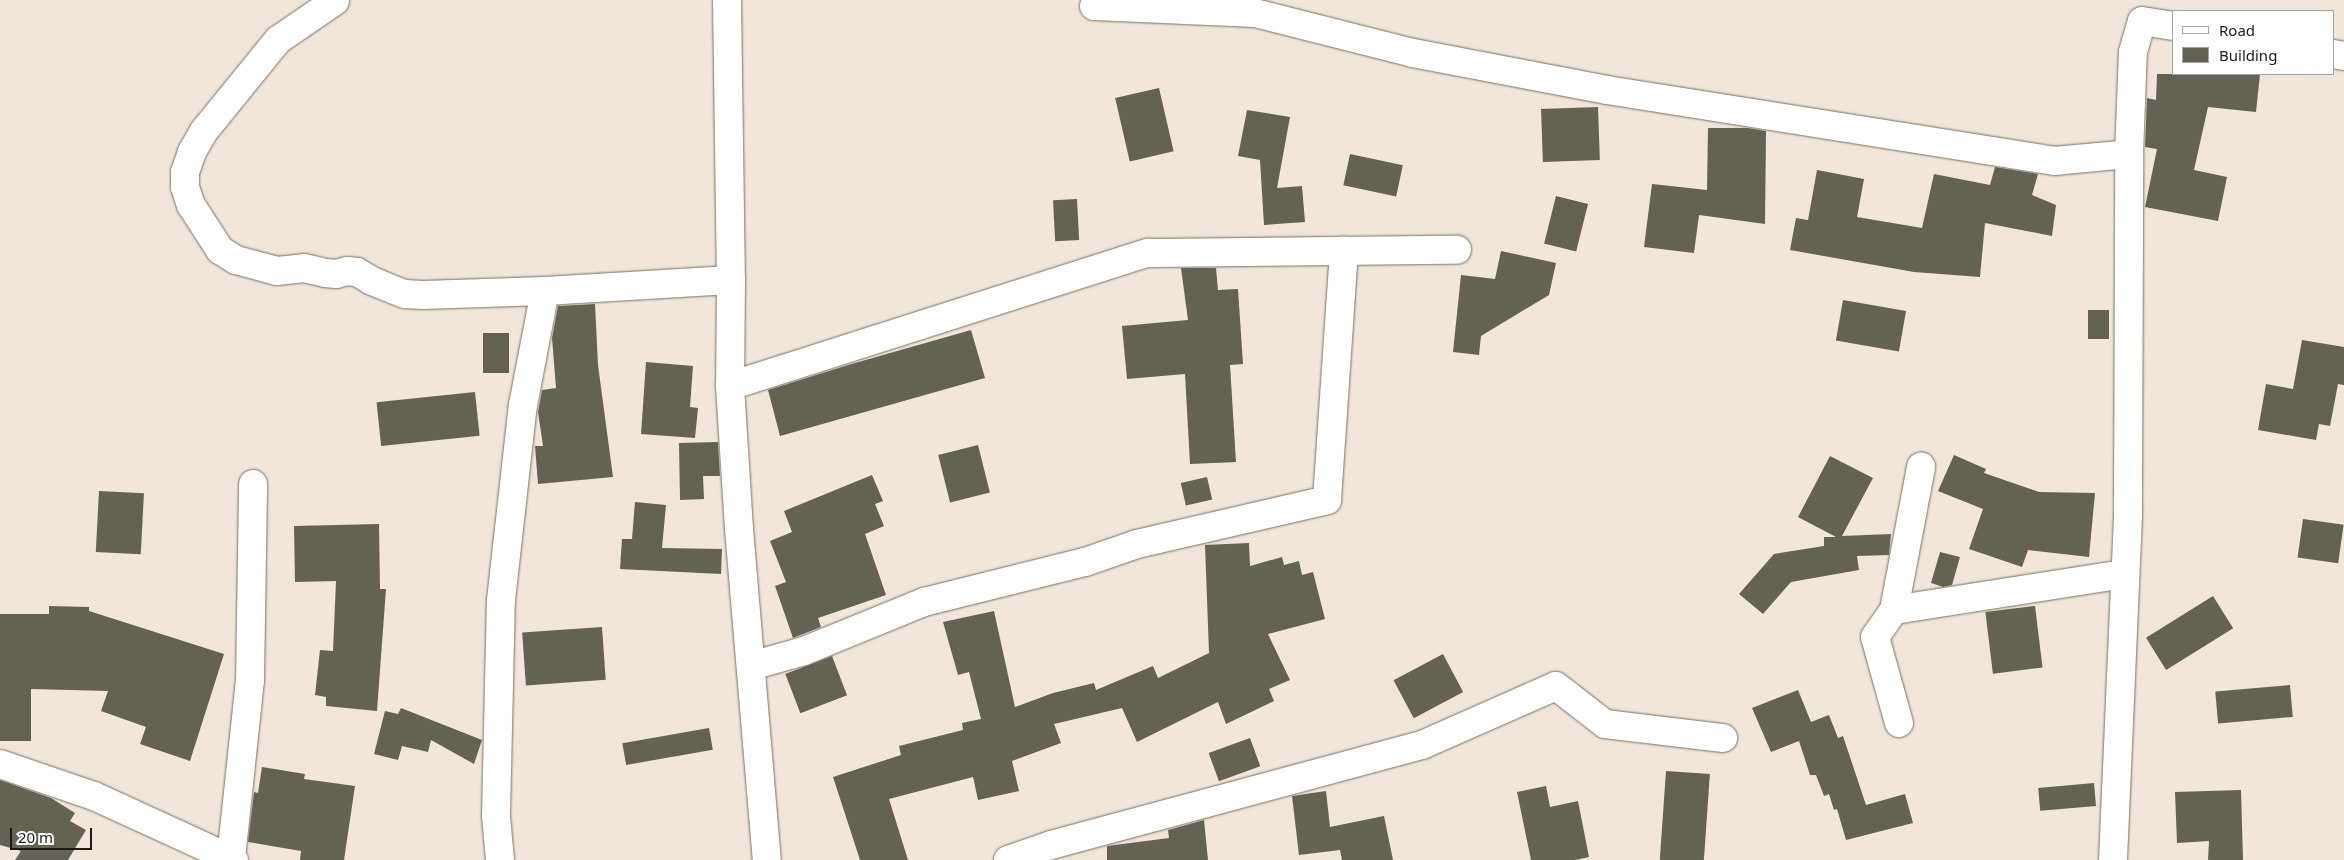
<!DOCTYPE html>
<style>
body{margin:0}
#map{position:relative;width:2344px;height:860px;overflow:hidden;background:#f1e6d9;font-family:"Noto Sans",sans-serif}
div>[style]{position:absolute}
.building>*{inset:0;background:#636253;transform-origin:0 0}
.roads{filter:drop-shadow(0 0 1px #797063) drop-shadow(0 0 1px #797063)}
.minor>*{height:28px;margin:-14px;padding:0 14px;transform-origin:14px;border-radius:14px;background:#fff}
span{translate:-50% -50%;white-space:nowrap;text-align:center;line-height:1.15;-webkit-text-stroke:5px #fff;paint-order:stroke}
.legend{position:absolute;left:2172px;top:10px;width:162px;height:65px;box-sizing:border-box;background:#fff;border:1px solid #a5a3a1;margin:0;padding:6px 9px;list-style:none;font-size:15px;color:#1d1914}
.legend li{display:flex;align-items:center;gap:10px;height:25px}
.legend b{width:25px;border:1px solid #a5a3a1}
.scale{position:absolute;left:10px;top:828px;width:82px;height:22px;box-sizing:border-box;border:2px solid #1d1914;border-top:0;padding-left:6px;font-size:15px;line-height:18px;white-space:nowrap;color:#1d1914;-webkit-text-stroke:4px #fff;paint-order:stroke}
</style>
<div id="map">
<div class="building">
<i style="clip-path:polygon(2157px 74px,2260px 74px,2256px 112px,2208px 107px,2194px 170px,2227px 177px,2218px 221px,2145px 207px,2157px 149px,2145px 147px,2147px 98px,2156px 100px)"></i>
<i style="left:1159px;top:88px;width:65px;height:45px;rotate:77deg"></i>
<i style="left:1598px;top:107px;width:53px;height:57px;rotate:88deg"></i>
<i style="clip-path:polygon(1247px 110px,1290px 117px,1277px 188px,1302px 186px,1305px 222px,1264px 225px,1260px 160px,1238px 156px)"></i>
<i style="clip-path:polygon(1708px 128px,1748px 128px,1766px 131px,1765px 224px,1699px 215px,1694px 253px,1644px 247px,1652px 184px,1707px 190px)"></i>
<i style="left:1350px;top:154px;width:54px;height:32px;rotate:12deg"></i>
<i style="clip-path:polygon(1995px 167px,2038px 174px,2032px 195px,2056px 205px,2052px 236px,1985px 223px,1980px 277px,1914px 272px,1790px 250px,1796px 218px,1808px 220px,1817px 170px,1864px 179px,1857px 217px,1922px 228px,1934px 174px,1990px 185px)"></i>
<i style="left:1556px;top:196px;width:33px;height:49px;rotate:14deg"></i>
<i style="left:1077px;top:199px;width:41px;height:24px;rotate:87deg"></i>
<i style="clip-path:polygon(1501px 251px,1556px 263px,1549px 295px,1481px 336px,1479px 355px,1453px 352px,1461px 275px,1495px 279px)"></i>
<i style="clip-path:polygon(1181px 268px,1216px 268px,1218px 290px,1238px 289px,1243px 364px,1230px 365px,1236px 462px,1190px 464px,1185px 374px,1127px 379px,1122px 326px,1188px 320px)"></i>
<i style="left:1843px;top:300px;width:64px;height:41px;rotate:10deg"></i>
<i style="clip-path:polygon(595px 304px,598px 365px,613px 477px,538px 484px,535px 446px,543px 446px,538px 412px,542px 390px,556px 388px,552px 338px,558px 306px)"></i>
<i style="left:2088px;top:310px;width:21px;height:29px"></i>
<i style="clip-path:polygon(971px 330px,985px 378px,780px 436px,768px 390px,848px 365px)"></i>
<i style="left:483px;top:333px;width:26px;height:40px"></i>
<i style="clip-path:polygon(2302px 340px,2344px 347px,2344px 385px,2338px 384px,2330px 426px,2319px 424px,2316px 440px,2258px 430px,2266px 384px,2293px 389px)"></i>
<i style="clip-path:polygon(646px 362px,693px 366px,690px 407px,698px 408px,695px 438px,641px 434px)"></i>
<i style="left:475px;top:392px;width:44px;height:99px;rotate:84deg"></i>
<i style="clip-path:polygon(718px 442px,720px 476px,703px 476px,704px 499px,680px 500px,679px 443px)"></i>
<i style="left:978px;top:445px;width:49px;height:41px;rotate:76deg"></i>
<i style="clip-path:polygon(1954px 455px,1986px 469px,1984px 473px,2039px 492px,2095px 493px,2089px 557px,2028px 550px,2022px 567px,1969px 549px,1983px 509px,1938px 491px)"></i>
<i style="clip-path:polygon(1830px 456px,1873px 478px,1842px 536px,1891px 534px,1889px 555px,1857px 556px,1859px 570px,1791px 582px,1763px 614px,1739px 594px,1774px 554px,1824px 546px,1824px 537px,1836px 537px,1798px 517px)"></i>
<i style="clip-path:polygon(872px 475px,883px 501px,875px 504px,884px 526px,865px 534px,886px 595px,818px 618px,821px 627px,793px 638px,775px 586px,786px 582px,770px 541px,792px 532px,784px 511px)"></i>
<i style="left:1207px;top:477px;width:23px;height:27px;rotate:77deg"></i>
<i style="left:99px;top:491px;width:45px;height:61px;rotate:3deg"></i>
<i style="clip-path:polygon(635px 502px,666px 505px,662px 548px,722px 549px,721px 574px,620px 569px,622px 539px,632px 539px)"></i>
<i style="left:2303px;top:519px;width:41px;height:39px;rotate:8deg"></i>
<i style="clip-path:polygon(379px 524px,380px 589px,386px 589px,377px 711px,326px 706px,326px 697px,315px 695px,320px 650px,333px 651px,336px 581px,295px 582px,294px 526px)"></i>
<i style="clip-path:polygon(1249px 543px,1250px 566px,1282px 557px,1284px 565px,1299px 561px,1302px 575px,1313px 572px,1325px 619px,1268px 634px,1290px 680px,1269px 689px,1274px 701px,1226px 724px,1218px 702px,1137px 742px,1122px 708px,1054px 724px,1061px 743px,1012px 761px,1019px 791px,978px 800px,973px 777px,889px 799px,908px 860px,860px 860px,833px 777px,901px 755px,899px 746px,963px 730px,962px 723px,981px 719px,969px 672px,958px 675px,943px 622px,994px 611px,1015px 707px,1053px 693px,1094px 683px,1096px 690px,1153px 666px,1158px 678px,1209px 653px,1205px 545px)"></i>
<i style="clip-path:polygon(1940px 552px,1960px 557px,1952px 585px,1943px 587px,1931px 583px)"></i>
<i style="left:2213px;top:596px;width:38px;height:79px;rotate:58deg"></i>
<i style="clip-path:polygon(49px 606px,89px 607px,89px 611px,224px 654px,190px 761px,140px 744px,146px 727px,101px 711px,108px 691px,31px 689px,31px 741px,0 741px,0 614px,49px 614px)"></i>
<i style="left:2035px;top:606px;width:62px;height:50px;rotate:83deg"></i>
<i style="left:602px;top:627px;width:53px;height:80px;rotate:86deg"></i>
<i style="left:1443px;top:654px;width:43px;height:56px;rotate:62deg"></i>
<i style="left:832px;top:656px;width:42px;height:50px;rotate:69deg"></i>
<i style="left:2290px;top:685px;width:32px;height:75px;rotate:85deg"></i>
<i style="clip-path:polygon(1798px 690px,1811px 722px,1829px 715px,1838px 738px,1843px 736px,1866px 805px,1905px 794px,1913px 823px,1846px 840px,1837px 809px,1834px 810px,1829px 794px,1824px 796px,1816px 775px,1810px 775px,1799px 741px,1771px 752px,1752px 708px)"></i>
<i style="clip-path:polygon(401px 708px,482px 740px,474px 764px,431px 740px,428px 752px,402px 746px,398px 760px,374px 754px,385px 711px,398px 714px)"></i>
<i style="left:709px;top:728px;width:22px;height:88px;rotate:80deg"></i>
<i style="left:1250px;top:738px;width:30px;height:44px;rotate:70deg"></i>
<i style="clip-path:polygon(262px 767px,305px 774px,304px 779px,355px 786px,344px 860px,300px 860px,301px 851px,248px 842px,254px 792px,258px 793px)"></i>
<i style="left:1666px;top:771px;width:44px;height:89px;rotate:4deg"></i>
<i style="clip-path:polygon(0 780px,51px 798px,75px 813px,70px 821px,86px 830px,68px 860px,15px 860px,21px 851px,0 845px)"></i>
<i style="left:2094px;top:783px;width:23px;height:56px;rotate:85deg"></i>
<i style="clip-path:polygon(1546px 786px,1550px 807px,1578px 801px,1589px 857px,1575px 860px,1531px 860px,1517px 792px)"></i>
<i style="clip-path:polygon(2241px 790px,2243px 860px,2208px 860px,2209px 841px,2177px 843px,2175px 792px)"></i>
<i style="clip-path:polygon(1326px 791px,1330px 827px,1384px 816px,1393px 860px,1342px 860px,1340px 850px,1299px 855px,1292px 796px)"></i>
<i style="clip-path:polygon(1204px 820px,1208px 860px,1107px 860px,1107px 846px,1169px 838px,1168px 830px)"></i>
</div>
<div class="roads">
<div class="minor">
<i style="left:727px;top:0;width:280px;rotate:89.2deg"></i>
<i style="left:731px;top:280px;width:106px;rotate:90.5deg"></i>
<i style="left:730px;top:386px;width:143px;rotate:86.4deg"></i>
<i style="left:739px;top:529px;width:332px;rotate:85.2deg"></i>
<i style="left:335px;top:1px;width:69px;rotate:145.6deg"></i>
<i style="left:278px;top:40px;width:117px;rotate:129.1deg"></i>
<i style="left:204px;top:131px;width:24px;rotate:120deg"></i>
<i style="left:192px;top:152px;width:21px;rotate:109deg"></i>
<i style="left:185px;top:172px;width:15px;rotate:90deg"></i>
<i style="left:185px;top:187px;width:19px;rotate:72deg"></i>
<i style="left:191px;top:205px;width:54px;rotate:57.2deg"></i>
<i style="left:220px;top:250px;width:19px;rotate:32deg"></i>
<i style="left:236px;top:260px;width:42px;rotate:15deg"></i>
<i style="left:277px;top:271px;width:27px;rotate:-6deg"></i>
<i style="left:304px;top:268px;width:22px;rotate:13deg"></i>
<i style="left:325px;top:273px;width:11px;rotate:5deg"></i>
<i style="left:336px;top:274px;width:11px;rotate:-15deg"></i>
<i style="left:347px;top:271px;width:10px;rotate:6deg"></i>
<i style="left:357px;top:272px;width:17px;rotate:31deg"></i>
<i style="left:372px;top:281px;width:35px;rotate:22deg"></i>
<i style="left:405px;top:294px;width:18px;rotate:3deg"></i>
<i style="left:423px;top:295px;width:122px;rotate:-1.9deg"></i>
<i style="left:545px;top:291px;width:186px;rotate:-3.4deg"></i>
<i style="left:1094px;top:6px;width:161px;rotate:2.5deg"></i>
<i style="left:1255px;top:13px;width:163px;rotate:14.2deg"></i>
<i style="left:1413px;top:53px;width:197px;rotate:10.8deg"></i>
<i style="left:1607px;top:90px;width:453px;rotate:9deg"></i>
<i style="left:2054px;top:161px;width:75px;rotate:-5.3deg"></i>
<i style="left:2129px;top:154px;width:102px;rotate:-87.8deg"></i>
<i style="left:2133px;top:52px;width:32px;rotate:-74deg"></i>
<i style="left:2142px;top:21px;width:31px;rotate:9deg"></i>
<i style="left:2333px;top:54px;width:11px;rotate:10deg"></i>
<i style="left:730px;top:386px;width:439px;rotate:-17.7deg"></i>
<i style="left:1148px;top:253px;width:309px;rotate:-0.6deg"></i>
<i style="left:1894px;top:610px;width:146px;rotate:-79.3deg"></i>
<i style="left:751px;top:666px;width:55px;rotate:-15.8deg"></i>
<i style="left:804px;top:651px;width:130px;rotate:-22.2deg"></i>
<i style="left:924px;top:602px;width:166px;rotate:-14deg"></i>
<i style="left:1085px;top:562px;width:55px;rotate:-19.1deg"></i>
<i style="left:1137px;top:544px;width:195px;rotate:-13deg"></i>
<i style="left:1327px;top:500px;width:250px;rotate:-86.1deg"></i>
<i style="left:1899px;top:723px;width:89px;rotate:-105.6deg"></i>
<i style="left:1875px;top:637px;width:33px;rotate:-55deg"></i>
<i style="left:1894px;top:610px;width:234px;rotate:-8.9deg"></i>
<i style="left:0;top:764px;width:99px;rotate:18.8deg"></i>
<i style="left:94px;top:796px;width:154px;rotate:24.6deg"></i>
<i style="left:231px;top:858px;width:178px;rotate:-83.9deg"></i>
<i style="left:250px;top:681px;width:197px;rotate:-89.1deg"></i>
<i style="left:500px;top:860px;width:44px;rotate:-95.2deg"></i>
<i style="left:496px;top:816px;width:216px;rotate:-88.7deg"></i>
<i style="left:501px;top:600px;width:196px;rotate:-83.6deg"></i>
<i style="left:523px;top:405px;width:116px;rotate:-79.1deg"></i>
<i style="left:1008px;top:860px;width:46px;rotate:-19.2deg"></i>
<i style="left:1051px;top:845px;width:384px;rotate:-15.1deg"></i>
<i style="left:1422px;top:745px;width:146px;rotate:-23.8deg"></i>
<i style="left:1556px;top:686px;width:62px;rotate:37.8deg"></i>
<i style="left:1605px;top:724px;width:119px;rotate:6.8deg"></i>
<i style="left:2113px;top:860px;width:350px;rotate:-87.5deg"></i>
<i style="left:2128px;top:510px;width:356px;rotate:-89.8deg"></i>
</div>
</div>
<ul class="legend">
<li><b style="height:6px;background:#fff"></b>Road</li>
<li><b style="height:14px;background:#636253"></b>Building</li>
</ul>
<div class="scale">20 m</div>
</div>
